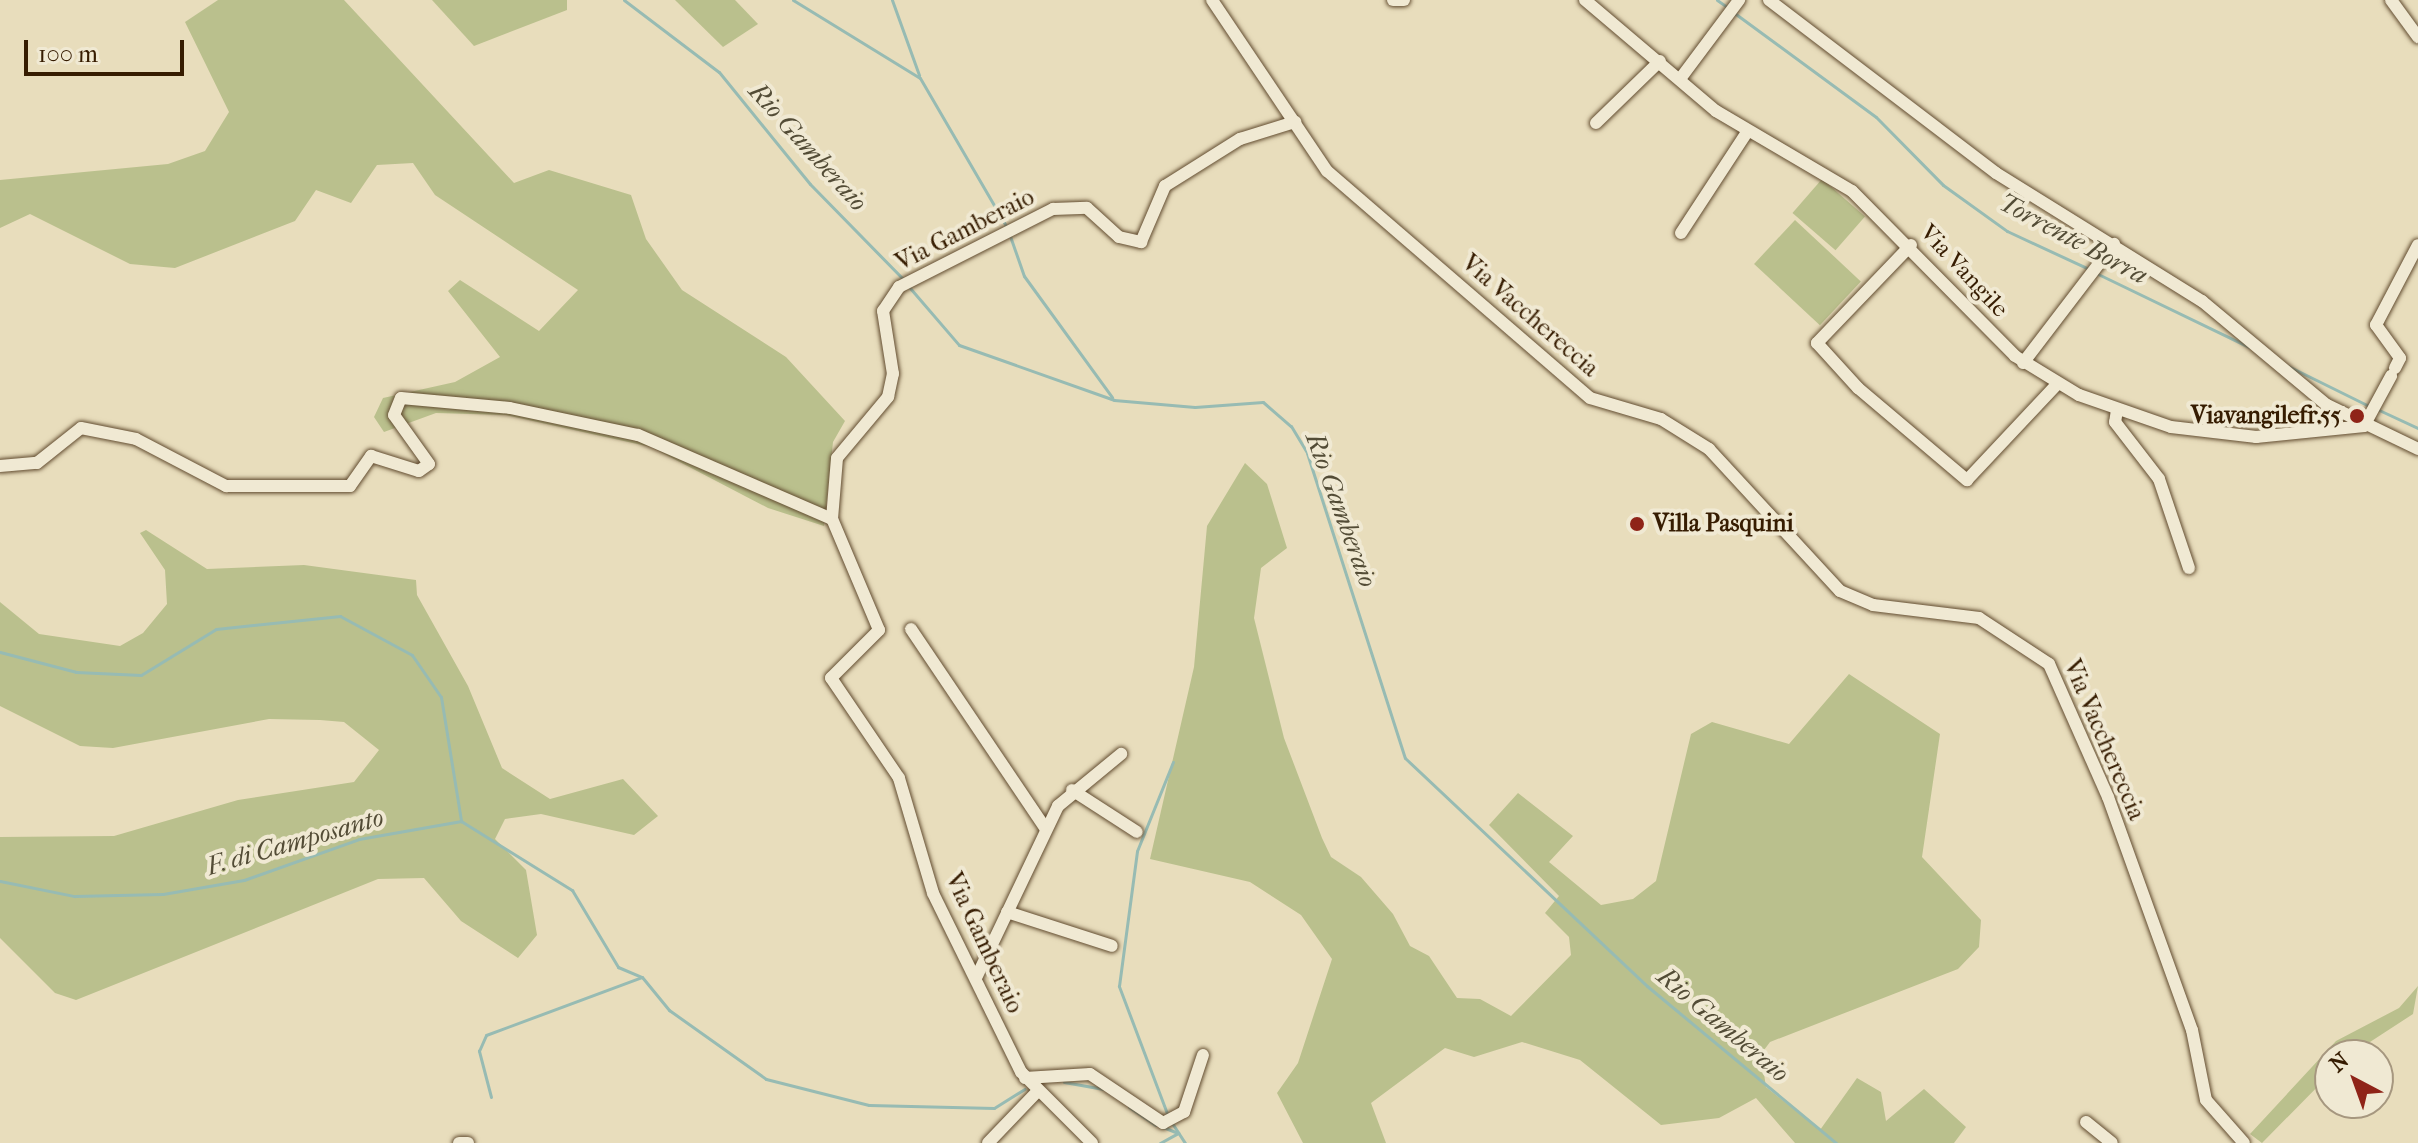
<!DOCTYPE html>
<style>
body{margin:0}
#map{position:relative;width:2418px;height:1143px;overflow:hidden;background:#e8ddbc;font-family:"IM FELL French Canon",serif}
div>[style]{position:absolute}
.green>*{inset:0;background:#bac08d;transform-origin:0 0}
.stream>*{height:3px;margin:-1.5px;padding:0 1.5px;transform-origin:1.5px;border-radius:1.5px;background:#97bbb3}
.roads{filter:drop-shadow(0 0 2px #624c30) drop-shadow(0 0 2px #624c30)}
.minor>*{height:12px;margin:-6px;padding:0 6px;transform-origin:6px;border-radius:6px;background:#f0e9d3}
.dots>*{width:22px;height:22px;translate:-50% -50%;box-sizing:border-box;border:4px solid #f0e9d3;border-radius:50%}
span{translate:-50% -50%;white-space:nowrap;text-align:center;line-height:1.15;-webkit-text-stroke:8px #f0e9d3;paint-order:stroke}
.street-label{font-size:24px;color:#361c01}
.poi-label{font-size:24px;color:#361c01;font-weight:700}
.right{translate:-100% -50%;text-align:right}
.left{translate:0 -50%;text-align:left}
.water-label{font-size:26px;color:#534c36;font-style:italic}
.north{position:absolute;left:2314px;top:1039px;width:80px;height:80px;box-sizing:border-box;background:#f0e9d3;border:2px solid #a6977f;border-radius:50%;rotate:319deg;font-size:22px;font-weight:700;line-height:32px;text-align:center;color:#361c01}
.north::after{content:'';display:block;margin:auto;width:28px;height:36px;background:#8f2418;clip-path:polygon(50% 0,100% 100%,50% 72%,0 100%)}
.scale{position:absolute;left:24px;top:40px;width:160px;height:36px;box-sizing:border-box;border:4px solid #361c01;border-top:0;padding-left:10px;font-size:24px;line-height:28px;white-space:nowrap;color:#361c01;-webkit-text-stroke:6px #f0e9d3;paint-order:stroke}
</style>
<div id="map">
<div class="green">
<i style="clip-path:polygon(218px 0,344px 0,514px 183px,549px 170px,631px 195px,646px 239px,682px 290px,786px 357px,845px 421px,833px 442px,824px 526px,768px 508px,651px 447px,506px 415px,436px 413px,384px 432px,374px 417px,383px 398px,455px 382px,500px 357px,448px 291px,460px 280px,539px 331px,578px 290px,435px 195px,413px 163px,377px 165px,351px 203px,316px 190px,295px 221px,175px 268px,130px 264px,30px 214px,0 228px,0 180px,168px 164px,205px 151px,229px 112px,185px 22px)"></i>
<i style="clip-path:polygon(432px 0,567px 0,567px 10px,474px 46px)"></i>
<i style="clip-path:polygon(675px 0,735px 0,758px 24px,723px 47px)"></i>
<i style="left:1822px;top:179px;width:57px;height:45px;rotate:41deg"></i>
<i style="left:1795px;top:220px;width:90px;height:60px;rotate:43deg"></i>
<i style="clip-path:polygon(1245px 463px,1267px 484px,1287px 548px,1261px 568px,1254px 618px,1284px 738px,1322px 838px,1331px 857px,1361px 877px,1393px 914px,1410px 946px,1429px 956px,1457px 998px,1480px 999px,1511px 1016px,1571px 955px,1569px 937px,1545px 913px,1559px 896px,1489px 825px,1518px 793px,1573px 836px,1549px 862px,1601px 905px,1633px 899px,1656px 881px,1691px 734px,1712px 722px,1789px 744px,1849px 674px,1940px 734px,1922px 857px,1981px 920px,1979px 947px,1958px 969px,1770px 1042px,1761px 1054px,1766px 1087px,1820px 1130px,1857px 1078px,1881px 1092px,1886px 1121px,1924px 1089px,1966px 1127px,1954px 1143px,1795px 1143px,1756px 1098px,1719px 1118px,1661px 1125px,1580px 1060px,1522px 1042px,1474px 1057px,1445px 1048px,1371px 1103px,1386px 1143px,1303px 1143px,1277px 1093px,1298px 1063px,1332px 959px,1301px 915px,1250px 882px,1150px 859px,1194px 667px,1207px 526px)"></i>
<i style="clip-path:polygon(146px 530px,207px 569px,304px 565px,416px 580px,417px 595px,468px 686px,502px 768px,550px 799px,623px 779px,658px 816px,634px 835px,541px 814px,505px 819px,495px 839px,526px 870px,537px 935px,518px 958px,461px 921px,424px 878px,378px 879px,76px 1000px,55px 993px,0 938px,0 837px,114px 836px,238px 800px,354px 782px,379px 750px,344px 722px,320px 720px,269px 719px,113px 748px,80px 746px,0 706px,0 602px,39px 634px,120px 646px,143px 633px,167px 604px,165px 570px,140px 533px)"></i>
<i style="clip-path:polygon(2418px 986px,2413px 1014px,2350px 1055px,2330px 1055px,2330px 1074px,2262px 1143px,2250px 1134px,2336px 1041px,2399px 1008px)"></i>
</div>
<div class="stream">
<i style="left:624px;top:0;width:119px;rotate:37.2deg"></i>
<i style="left:719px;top:72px;width:144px;rotate:50.9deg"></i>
<i style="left:810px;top:184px;width:133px;rotate:45.6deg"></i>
<i style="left:793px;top:0;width:149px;rotate:31.6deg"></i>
<i style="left:920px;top:78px;width:175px;rotate:59.8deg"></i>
<i style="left:892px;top:0;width:80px;rotate:70.2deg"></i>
<i style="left:1717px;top:0;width:12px;rotate:35deg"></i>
<i style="left:1733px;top:12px;width:177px;rotate:36.3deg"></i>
<i style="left:1876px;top:117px;width:95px;rotate:45.4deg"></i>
<i style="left:1943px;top:185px;width:79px;rotate:35.7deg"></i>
<i style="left:2007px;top:231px;width:93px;rotate:24.9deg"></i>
<i style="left:1010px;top:236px;width:42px;rotate:70.7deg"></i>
<i style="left:1024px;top:276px;width:150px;rotate:54deg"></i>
<i style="left:2098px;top:274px;width:168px;rotate:25.8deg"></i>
<i style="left:910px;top:288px;width:75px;rotate:49.3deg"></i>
<i style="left:959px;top:345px;width:164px;rotate:19.5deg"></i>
<i style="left:1114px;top:400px;width:81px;rotate:4.9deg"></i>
<i style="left:1195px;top:407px;width:68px;rotate:-4.2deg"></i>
<i style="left:1263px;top:402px;width:37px;rotate:41deg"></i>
<i style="left:1291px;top:426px;width:31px;rotate:59deg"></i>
<i style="left:1307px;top:453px;width:320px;rotate:72.2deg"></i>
<i style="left:1405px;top:758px;width:332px;rotate:43.3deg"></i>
<i style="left:1647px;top:986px;width:246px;rotate:39.7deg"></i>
<i style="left:2288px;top:366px;width:88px;rotate:26.3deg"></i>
<i style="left:2379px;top:410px;width:43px;rotate:24.8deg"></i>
<i style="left:0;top:652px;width:79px;rotate:14.7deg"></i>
<i style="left:76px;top:672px;width:65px;rotate:2.6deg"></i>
<i style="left:141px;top:675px;width:88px;rotate:-31.5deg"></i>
<i style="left:216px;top:629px;width:125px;rotate:-6deg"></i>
<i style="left:340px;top:616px;width:82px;rotate:28.4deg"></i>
<i style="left:412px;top:655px;width:51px;rotate:55.4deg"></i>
<i style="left:441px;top:697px;width:126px;rotate:80.8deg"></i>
<i style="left:0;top:881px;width:76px;rotate:11.5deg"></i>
<i style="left:74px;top:896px;width:89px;rotate:-1.3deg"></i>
<i style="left:163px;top:894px;width:82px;rotate:-9.8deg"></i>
<i style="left:244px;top:880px;width:122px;rotate:-19.6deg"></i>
<i style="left:359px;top:839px;width:104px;rotate:-10deg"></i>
<i style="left:461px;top:821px;width:131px;rotate:31.9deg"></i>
<i style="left:572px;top:890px;width:90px;rotate:59.1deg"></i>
<i style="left:618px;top:967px;width:26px;rotate:23deg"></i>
<i style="left:642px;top:977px;width:43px;rotate:50.7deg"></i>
<i style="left:669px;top:1010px;width:119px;rotate:35.4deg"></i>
<i style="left:766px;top:1079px;width:106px;rotate:14.2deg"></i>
<i style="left:869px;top:1105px;width:125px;rotate:1.4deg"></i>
<i style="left:994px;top:1108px;width:36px;rotate:-32deg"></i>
<i style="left:1064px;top:1082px;width:40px;rotate:10deg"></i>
<i style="left:491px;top:1097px;width:48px;rotate:-104.6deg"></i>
<i style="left:479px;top:1051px;width:17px;rotate:-66deg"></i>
<i style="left:486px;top:1035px;width:166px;rotate:-20.4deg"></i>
<i style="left:1129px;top:1107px;width:32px;rotate:34deg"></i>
<i style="left:1168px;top:1116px;width:139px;rotate:-110.7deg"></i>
<i style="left:1119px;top:986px;width:136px;rotate:-82.4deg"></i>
<i style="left:1137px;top:851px;width:96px;rotate:-68deg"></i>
<i style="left:1172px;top:1123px;width:24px;rotate:57deg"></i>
<i style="left:1163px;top:1127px;width:16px;rotate:22deg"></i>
<i style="left:1160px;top:1143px;width:21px;rotate:-29deg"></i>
</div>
<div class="roads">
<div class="minor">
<i style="left:1212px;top:0;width:206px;rotate:56.1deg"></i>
<i style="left:1327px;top:171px;width:347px;rotate:40.8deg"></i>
<i style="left:1590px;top:398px;width:74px;rotate:16.5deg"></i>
<i style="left:1661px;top:419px;width:57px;rotate:32deg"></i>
<i style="left:1709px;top:449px;width:193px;rotate:47.3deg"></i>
<i style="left:1840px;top:591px;width:36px;rotate:23deg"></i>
<i style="left:1873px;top:605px;width:107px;rotate:7deg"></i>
<i style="left:1979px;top:618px;width:84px;rotate:33.3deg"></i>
<i style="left:2049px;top:664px;width:145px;rotate:66.1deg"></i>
<i style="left:2108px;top:797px;width:248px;rotate:70.2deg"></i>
<i style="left:2192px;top:1030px;width:71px;rotate:78.7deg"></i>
<i style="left:2206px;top:1100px;width:57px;rotate:48.5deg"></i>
<i style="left:1393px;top:0;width:11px"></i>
<i style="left:1585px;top:0;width:172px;rotate:40.3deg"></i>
<i style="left:1716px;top:111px;width:158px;rotate:30.5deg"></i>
<i style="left:1852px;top:191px;width:232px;rotate:45.3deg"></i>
<i style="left:2015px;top:356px;width:75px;rotate:31.4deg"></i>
<i style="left:2079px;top:395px;width:97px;rotate:19.2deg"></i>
<i style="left:2171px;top:427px;width:86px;rotate:6.7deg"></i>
<i style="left:2256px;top:437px;width:109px;rotate:-5.8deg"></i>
<i style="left:2364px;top:426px;width:57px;rotate:-61.6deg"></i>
<i style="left:1769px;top:0;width:285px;rotate:37.3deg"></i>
<i style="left:1996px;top:173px;width:243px;rotate:31.9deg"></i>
<i style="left:2202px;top:301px;width:163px;rotate:39.8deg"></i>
<i style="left:2327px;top:405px;width:101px;rotate:25.8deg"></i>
<i style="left:2391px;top:0;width:46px;rotate:53.9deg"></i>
<i style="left:1680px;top:79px;width:99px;rotate:-53.2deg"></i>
<i style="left:1596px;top:123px;width:89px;rotate:-44.1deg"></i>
<i style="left:1681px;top:233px;width:121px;rotate:-56.8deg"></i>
<i style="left:1911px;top:245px;width:136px;rotate:133.8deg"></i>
<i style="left:1817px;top:343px;width:61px;rotate:47.7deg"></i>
<i style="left:1858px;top:388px;width:143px;rotate:40.2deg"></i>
<i style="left:1967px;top:480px;width:132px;rotate:-46.8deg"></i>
<i style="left:2023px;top:363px;width:150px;rotate:-52.6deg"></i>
<i style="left:2395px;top:368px;width:11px;rotate:-63deg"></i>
<i style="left:2400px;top:358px;width:41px;rotate:-126deg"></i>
<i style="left:2376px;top:325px;width:90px;rotate:-62.3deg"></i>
<i style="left:2117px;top:410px;width:12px;rotate:99deg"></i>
<i style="left:2115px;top:422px;width:72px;rotate:52.3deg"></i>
<i style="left:2159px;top:479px;width:94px;rotate:71.4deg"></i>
<i style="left:0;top:466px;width:37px;rotate:-5deg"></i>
<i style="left:37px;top:463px;width:56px;rotate:-38.5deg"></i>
<i style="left:81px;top:428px;width:56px;rotate:11.3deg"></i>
<i style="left:136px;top:439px;width:102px;rotate:27.6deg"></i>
<i style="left:226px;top:486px;width:124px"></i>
<i style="left:350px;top:486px;width:37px;rotate:-55deg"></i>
<i style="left:371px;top:456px;width:50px;rotate:17.4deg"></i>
<i style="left:419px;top:471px;width:12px;rotate:-35deg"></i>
<i style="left:429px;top:464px;width:60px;rotate:-125.5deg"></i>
<i style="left:394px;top:415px;width:18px;rotate:-68deg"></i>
<i style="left:401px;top:398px;width:109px;rotate:5.2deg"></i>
<i style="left:510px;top:408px;width:131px;rotate:11.9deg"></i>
<i style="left:638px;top:435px;width:211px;rotate:23.4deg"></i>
<i style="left:911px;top:629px;width:241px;rotate:56deg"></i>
<i style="left:1072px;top:790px;width:77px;rotate:32.9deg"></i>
<i style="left:1007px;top:912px;width:110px;rotate:17.9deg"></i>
<i style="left:976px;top:978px;width:191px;rotate:-64.5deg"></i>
<i style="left:1058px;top:806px;width:82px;rotate:-39.5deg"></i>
<i style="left:1025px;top:1078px;width:65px;rotate:-3.5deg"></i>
<i style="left:1090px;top:1074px;width:88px;rotate:33.9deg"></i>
<i style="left:1163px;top:1123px;width:24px;rotate:-28deg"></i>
<i style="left:1184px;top:1112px;width:60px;rotate:-71.6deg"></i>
<i style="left:2086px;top:1122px;width:33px;rotate:39deg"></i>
<i style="left:459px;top:1143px;width:9px"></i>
<i style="left:988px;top:1143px;width:69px;rotate:-46.2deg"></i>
<i style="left:1092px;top:1143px;width:100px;rotate:-135deg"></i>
<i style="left:1021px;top:1072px;width:199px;rotate:-116.2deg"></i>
<i style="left:933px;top:893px;width:120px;rotate:-106.5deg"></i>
<i style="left:899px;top:778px;width:121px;rotate:-124.2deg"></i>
<i style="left:831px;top:678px;width:68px;rotate:-45deg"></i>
<i style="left:879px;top:630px;width:121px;rotate:-112.9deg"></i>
<i style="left:832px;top:519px;width:61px;rotate:-85.3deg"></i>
<i style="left:837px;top:458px;width:80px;rotate:-50.1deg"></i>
<i style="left:888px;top:397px;width:24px;rotate:-78deg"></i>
<i style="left:893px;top:374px;width:64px;rotate:-99deg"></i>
<i style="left:883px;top:311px;width:29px;rotate:-56deg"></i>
<i style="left:899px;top:287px;width:173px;rotate:-26.9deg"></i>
<i style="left:1053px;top:209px;width:34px;rotate:-2deg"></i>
<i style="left:1087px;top:208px;width:43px;rotate:42.2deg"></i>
<i style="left:1119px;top:237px;width:23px;rotate:13deg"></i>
<i style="left:1141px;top:242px;width:61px;rotate:-66.8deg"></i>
<i style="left:1165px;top:186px;width:89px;rotate:-32.1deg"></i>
<i style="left:1240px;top:139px;width:58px;rotate:-17.2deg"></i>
</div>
</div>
<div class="dots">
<i style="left:2357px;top:416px;background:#8f2418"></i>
<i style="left:1637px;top:524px;background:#8f2418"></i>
</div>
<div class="street-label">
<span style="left:965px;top:230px;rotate:-27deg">Via Gamberaio</span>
<span style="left:1964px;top:271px;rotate:47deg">Via Vangile</span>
<span style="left:1530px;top:316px;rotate:41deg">Via Vacchereccia</span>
<span style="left:2104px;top:740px;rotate:67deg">Via Vacchereccia</span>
<span style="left:984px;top:943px;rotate:65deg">Via Gamberaio</span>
</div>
<div class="poi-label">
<span class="right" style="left:2341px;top:416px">Viavangilefr.55</span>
<span class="left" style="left:1653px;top:524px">Villa Pasquini</span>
</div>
<div class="water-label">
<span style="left:808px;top:147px;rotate:48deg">Rio Gamberaio</span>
<span style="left:2073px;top:239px;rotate:28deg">Torrente Borra</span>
<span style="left:1341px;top:510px;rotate:70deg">Rio Gamberaio</span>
<span style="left:295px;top:842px;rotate:-16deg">F. di Camposanto</span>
<span style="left:1723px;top:1025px;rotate:40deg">Rio Gamberaio</span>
</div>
<div class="north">N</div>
<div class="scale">100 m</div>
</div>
